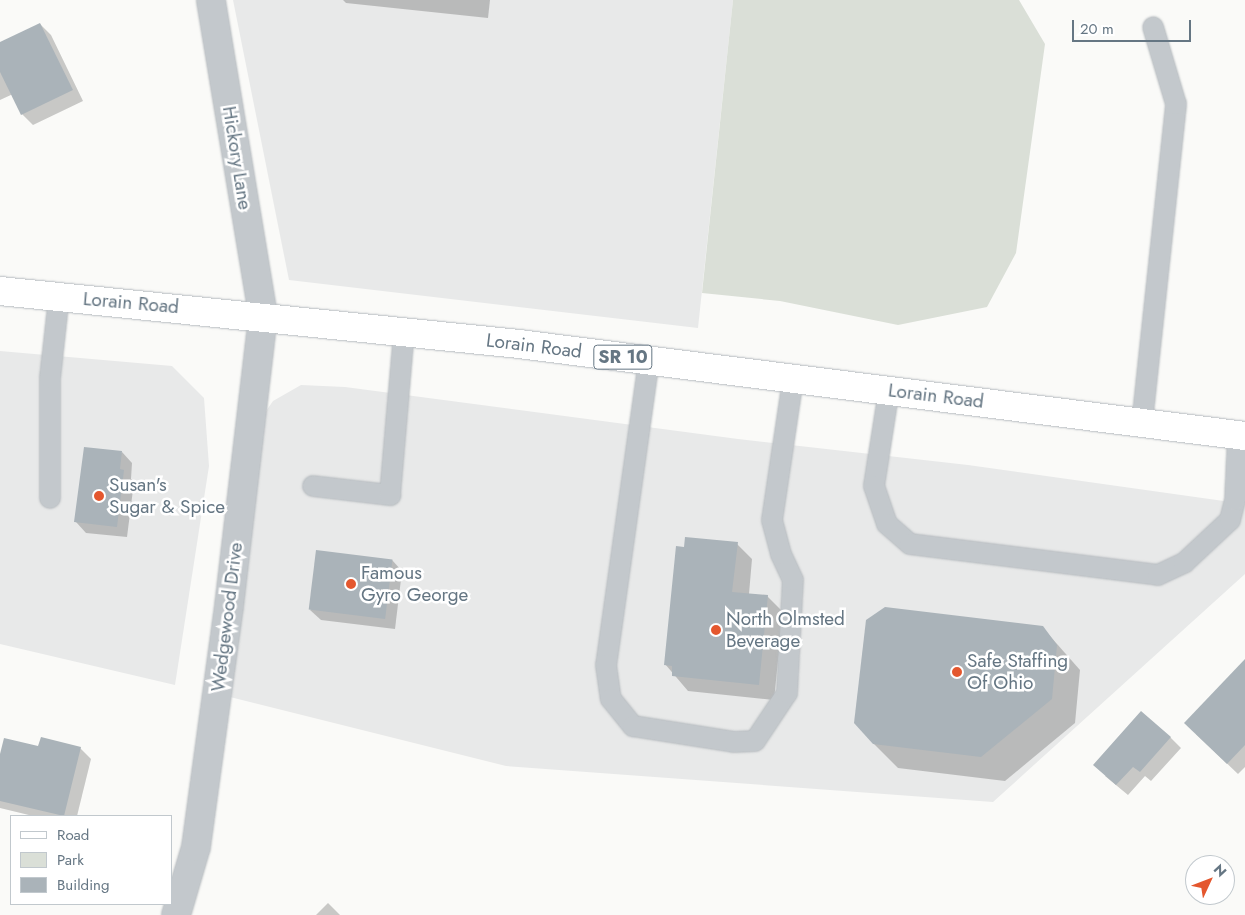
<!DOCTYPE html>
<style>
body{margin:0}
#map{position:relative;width:1245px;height:915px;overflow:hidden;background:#fafaf8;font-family:Jost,sans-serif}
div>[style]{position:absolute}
.built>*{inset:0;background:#e8e9e9}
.green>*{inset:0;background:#dadfd7}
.shadow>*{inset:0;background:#0003}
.building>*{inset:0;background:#aab3b9;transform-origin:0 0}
.roads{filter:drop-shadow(0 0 1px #b5babe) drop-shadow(0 0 1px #b5babe)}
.service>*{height:20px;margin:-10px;padding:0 10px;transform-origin:10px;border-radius:10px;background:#c3c8cc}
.minor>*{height:28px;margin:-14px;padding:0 14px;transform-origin:14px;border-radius:14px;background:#c3c8cc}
.primary>*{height:28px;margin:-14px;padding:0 14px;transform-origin:14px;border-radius:14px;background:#fff}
.dots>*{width:14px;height:14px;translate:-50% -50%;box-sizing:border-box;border:2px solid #fff;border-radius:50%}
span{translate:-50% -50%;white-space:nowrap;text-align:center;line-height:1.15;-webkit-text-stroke:5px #fff;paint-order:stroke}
.shield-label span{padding:1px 4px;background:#fff;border:1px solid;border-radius:4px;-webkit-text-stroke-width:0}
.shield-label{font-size:18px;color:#657683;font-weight:700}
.street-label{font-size:19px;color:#657683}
.poi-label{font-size:19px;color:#657683}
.left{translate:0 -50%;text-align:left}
.legend{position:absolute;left:10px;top:815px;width:162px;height:90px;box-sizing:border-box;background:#fff;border:1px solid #c1c8cd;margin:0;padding:6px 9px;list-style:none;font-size:15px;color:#657683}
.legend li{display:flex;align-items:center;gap:10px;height:25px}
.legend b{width:25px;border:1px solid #c1c8cd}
.north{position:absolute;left:1185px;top:855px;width:50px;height:50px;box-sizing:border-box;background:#fff;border:1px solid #c1c8cd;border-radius:50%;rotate:47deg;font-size:14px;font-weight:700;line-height:20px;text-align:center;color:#657683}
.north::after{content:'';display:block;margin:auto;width:18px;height:22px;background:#e4572e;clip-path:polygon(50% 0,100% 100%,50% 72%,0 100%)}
.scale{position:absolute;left:1072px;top:20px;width:119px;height:22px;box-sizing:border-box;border:2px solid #657683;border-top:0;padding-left:6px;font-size:15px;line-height:18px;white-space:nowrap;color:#657683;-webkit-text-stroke:4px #fff;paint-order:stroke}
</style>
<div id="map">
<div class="built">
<i style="clip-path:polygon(233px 0,733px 0,698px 328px,289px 280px)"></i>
<i style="clip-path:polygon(0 351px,172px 366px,204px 398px,209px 466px,175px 685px,0 644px)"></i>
<i style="clip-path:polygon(301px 385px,345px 387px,738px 439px,968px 465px,1245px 504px,1245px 574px,993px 802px,506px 766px,222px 695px,264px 414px,273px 401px)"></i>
</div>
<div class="green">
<i style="clip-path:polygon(733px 0,1019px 0,1045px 44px,1016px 253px,987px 307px,898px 325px,780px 301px,702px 293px)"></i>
</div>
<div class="shadow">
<i style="clip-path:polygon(343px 0,490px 0,488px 18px,346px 3px)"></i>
<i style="clip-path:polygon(40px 24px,51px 35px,83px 101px,33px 125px,22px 114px,13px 94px,0 100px,0 43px)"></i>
<i style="clip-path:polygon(122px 452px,132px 463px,131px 479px,134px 482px,127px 537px,86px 533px,76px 522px)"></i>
<i style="clip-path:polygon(737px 544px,752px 559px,749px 594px,767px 596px,783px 612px,774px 700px,688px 691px,665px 664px)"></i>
<i style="clip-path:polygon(392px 560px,402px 571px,395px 629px,321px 620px,310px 610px)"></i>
<i style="clip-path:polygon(1042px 627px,1080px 670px,1075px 723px,1005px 781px,898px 768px,874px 744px)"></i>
<i style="clip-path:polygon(1245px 669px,1245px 767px,1238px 774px,1196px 734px)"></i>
<i style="clip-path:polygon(1170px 737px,1181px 748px,1151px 781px,1145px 776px,1128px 795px,1105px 776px)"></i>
<i style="clip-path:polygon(39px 748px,80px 748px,91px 759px,77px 816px,33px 816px,0 808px,0 758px)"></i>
<i style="clip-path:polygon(328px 903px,340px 915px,316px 915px)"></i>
</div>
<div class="building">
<i style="clip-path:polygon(40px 23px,73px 90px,21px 115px,0 72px,0 42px)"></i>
<i style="clip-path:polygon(84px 447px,122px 451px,120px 469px,124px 470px,117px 527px,74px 522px)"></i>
<i style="clip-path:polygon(685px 537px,738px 542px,732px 592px,768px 595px,759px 685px,672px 676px,672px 666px,664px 665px,676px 546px,684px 547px)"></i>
<i style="left:316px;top:550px;width:77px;height:60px;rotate:7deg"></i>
<i style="clip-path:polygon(885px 607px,1043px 626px,1057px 645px,1052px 699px,981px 757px,873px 744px,854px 723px,866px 620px)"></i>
<i style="clip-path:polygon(1245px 659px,1245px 745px,1227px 764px,1184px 723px)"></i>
<i style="clip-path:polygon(1141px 711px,1171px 737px,1140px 772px,1133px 767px,1116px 785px,1093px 765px)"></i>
<i style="clip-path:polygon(41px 737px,81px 747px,64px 816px,0 801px,0 754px,4px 738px,38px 746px)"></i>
</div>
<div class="roads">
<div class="service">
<i style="left:649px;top:360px;width:308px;rotate:98deg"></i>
<i style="left:606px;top:665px;width:34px;rotate:82deg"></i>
<i style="left:611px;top:699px;width:35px;rotate:51deg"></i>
<i style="left:633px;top:726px;width:102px;rotate:9deg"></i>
<i style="left:734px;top:742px;width:21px;rotate:-3deg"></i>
<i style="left:755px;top:741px;width:58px;rotate:-56.3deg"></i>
<i style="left:787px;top:693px;width:113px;rotate:-87deg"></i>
<i style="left:793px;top:580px;width:29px;rotate:-115deg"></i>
<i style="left:781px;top:554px;width:35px;rotate:-105deg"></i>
<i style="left:772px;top:520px;width:143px;rotate:-81.5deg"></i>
<i style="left:889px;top:390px;width:97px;rotate:98.9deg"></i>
<i style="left:874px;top:486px;width:40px;rotate:71.1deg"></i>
<i style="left:887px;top:524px;width:30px;rotate:41deg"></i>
<i style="left:910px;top:544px;width:250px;rotate:7.1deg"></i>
<i style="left:1158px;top:575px;width:29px;rotate:-25deg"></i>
<i style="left:1184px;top:563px;width:63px;rotate:-43.1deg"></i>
<i style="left:1230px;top:520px;width:21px;rotate:-76deg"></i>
<i style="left:1235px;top:500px;width:65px;rotate:-87.4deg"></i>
<i style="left:1142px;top:423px;width:321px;rotate:-83.9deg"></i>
<i style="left:1176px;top:104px;width:80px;rotate:-106.6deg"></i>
<i style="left:313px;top:486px;width:78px;rotate:6.7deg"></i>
<i style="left:390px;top:495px;width:165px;rotate:-85.1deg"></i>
<i style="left:50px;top:498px;width:120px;rotate:-90deg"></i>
<i style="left:50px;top:378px;width:82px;rotate:-83.7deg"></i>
</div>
<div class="minor">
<i style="left:176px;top:915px;width:71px;rotate:-73.6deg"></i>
<i style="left:196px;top:847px;width:243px;rotate:-82.2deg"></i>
<i style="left:229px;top:606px;width:293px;rotate:-83.3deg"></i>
<i style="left:263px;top:315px;width:319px;rotate:-99.4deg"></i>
</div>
<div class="primary">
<i style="left:0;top:291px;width:522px;rotate:5.83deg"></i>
<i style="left:519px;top:344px;width:732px;rotate:7.22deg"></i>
</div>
</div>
<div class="dots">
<i style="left:99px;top:496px;background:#e4572e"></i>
<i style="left:351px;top:584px;background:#e4572e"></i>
<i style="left:716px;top:630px;background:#e4572e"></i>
<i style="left:957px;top:672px;background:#e4572e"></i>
</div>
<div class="shield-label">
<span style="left:623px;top:357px">SR 10</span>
</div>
<div class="street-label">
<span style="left:237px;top:158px;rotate:81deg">Hickory Lane</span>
<span style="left:131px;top:303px;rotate:5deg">Lorain Road</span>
<span style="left:534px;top:346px;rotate:7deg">Lorain Road</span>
<span style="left:936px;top:396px;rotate:7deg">Lorain Road</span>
<span style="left:227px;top:617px;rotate:-83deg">Wedgewood Drive</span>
</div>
<div class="poi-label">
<span class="left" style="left:109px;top:496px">Susan's<br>Sugar &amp; Spice</span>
<span class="left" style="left:361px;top:584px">Famous<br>Gyro George</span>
<span class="left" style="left:726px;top:630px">North Olmsted<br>Beverage</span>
<span class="left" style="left:967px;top:672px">Safe Staffing<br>Of Ohio</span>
</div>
<ul class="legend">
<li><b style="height:6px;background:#fff"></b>Road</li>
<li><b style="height:14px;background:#dadfd7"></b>Park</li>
<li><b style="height:14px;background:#aab3b9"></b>Building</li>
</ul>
<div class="north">N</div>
<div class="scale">20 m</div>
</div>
